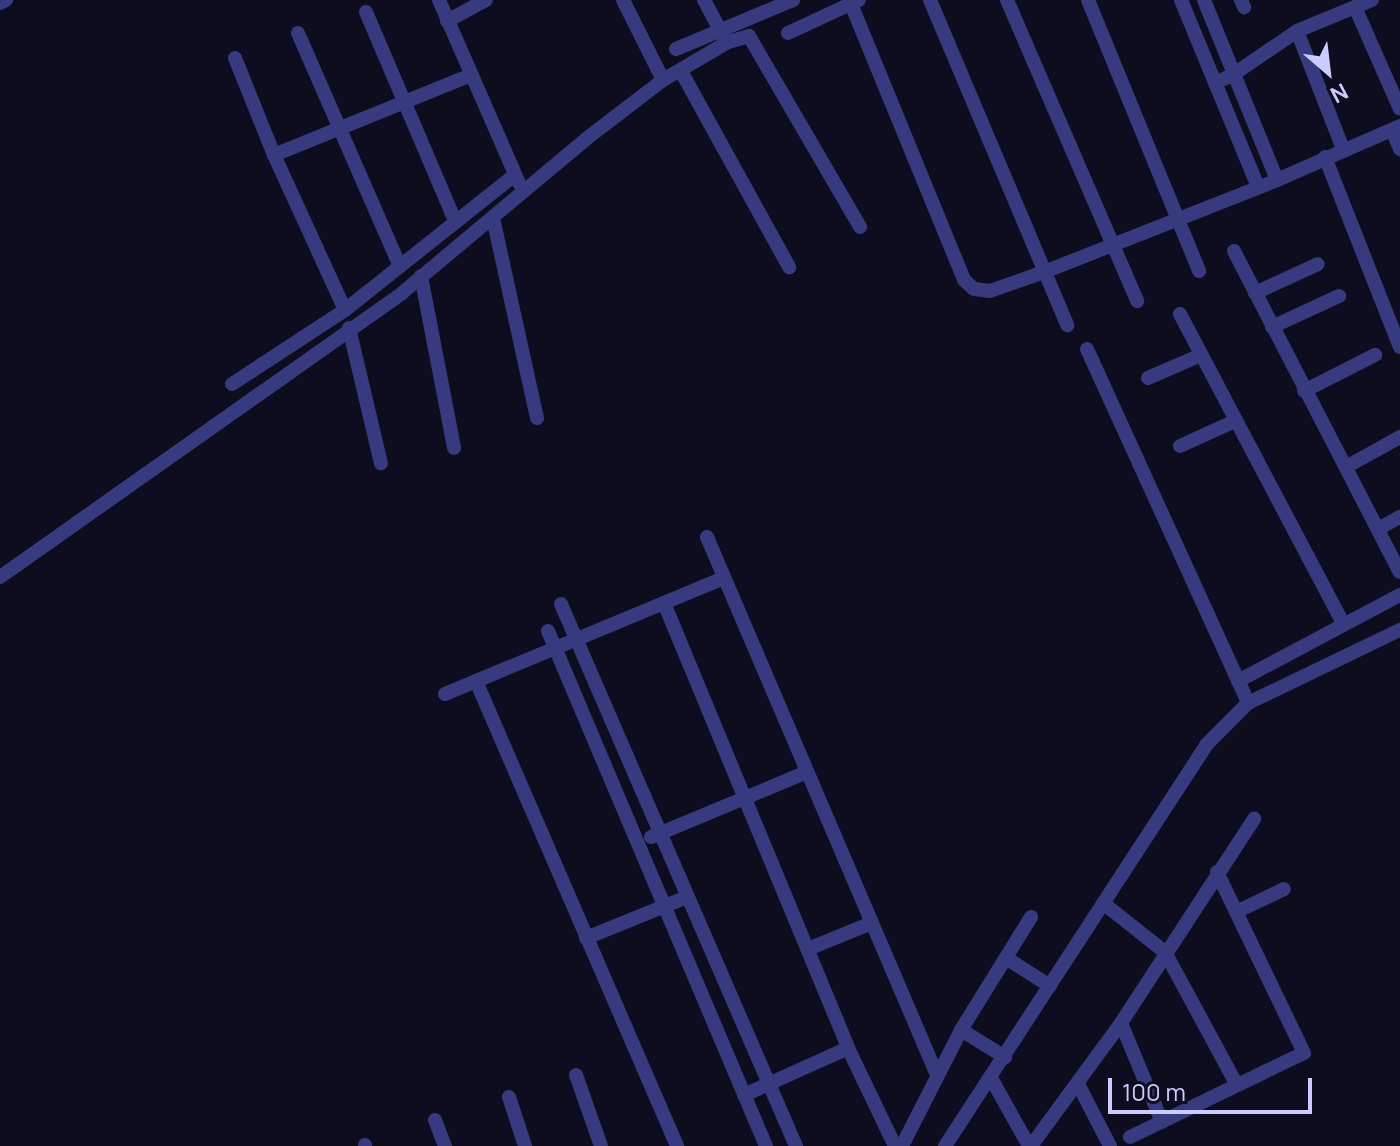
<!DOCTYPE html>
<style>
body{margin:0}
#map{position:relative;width:1400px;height:1146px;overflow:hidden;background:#0e0c1f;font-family:Manrope,sans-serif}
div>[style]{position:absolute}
.minor>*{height:14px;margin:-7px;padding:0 7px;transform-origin:7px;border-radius:7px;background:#373a7f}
span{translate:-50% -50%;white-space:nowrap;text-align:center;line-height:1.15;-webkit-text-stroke:6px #0e0c1f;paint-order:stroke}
.north{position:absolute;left:1288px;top:32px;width:80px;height:80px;-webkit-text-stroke:6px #0e0c1f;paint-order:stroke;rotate:152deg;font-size:22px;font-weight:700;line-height:32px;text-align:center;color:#cccbff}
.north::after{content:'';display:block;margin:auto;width:28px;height:36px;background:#cccbff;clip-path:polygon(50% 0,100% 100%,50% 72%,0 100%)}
.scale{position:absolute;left:1108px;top:1078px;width:204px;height:36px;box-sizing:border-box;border:4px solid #cccbff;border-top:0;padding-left:10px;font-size:24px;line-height:28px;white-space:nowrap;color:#cccbff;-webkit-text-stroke:6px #0e0c1f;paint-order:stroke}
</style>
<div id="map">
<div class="minor">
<i style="left:439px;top:0;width:200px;rotate:66.4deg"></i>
<i style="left:623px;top:0;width:89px;rotate:63.4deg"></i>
<i style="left:704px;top:0;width:40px;rotate:62deg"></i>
<i style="left:930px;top:0;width:353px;rotate:67.1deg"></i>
<i style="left:1007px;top:0;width:328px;rotate:66.6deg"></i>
<i style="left:1088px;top:0;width:293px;rotate:67.7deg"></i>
<i style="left:1181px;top:0;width:202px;rotate:67.6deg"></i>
<i style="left:1204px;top:0;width:80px;rotate:67.9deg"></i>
<i style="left:1234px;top:74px;width:76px;rotate:-34.3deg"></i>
<i style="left:1297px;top:31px;width:81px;rotate:-22.5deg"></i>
<i style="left:1241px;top:0;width:8px;rotate:67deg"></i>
<i style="left:0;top:3px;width:7px;rotate:-27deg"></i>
<i style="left:851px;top:4px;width:298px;rotate:67.7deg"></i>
<i style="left:964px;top:280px;width:13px;rotate:42deg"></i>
<i style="left:974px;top:289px;width:16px;rotate:7deg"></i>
<i style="left:990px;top:291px;width:57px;rotate:-19.4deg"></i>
<i style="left:1044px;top:272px;width:251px;rotate:-21.5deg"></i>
<i style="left:1355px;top:7px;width:111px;rotate:66.2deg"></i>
<i style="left:366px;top:12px;width:227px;rotate:66.9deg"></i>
<i style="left:447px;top:21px;width:44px;rotate:-28.3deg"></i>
<i style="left:1297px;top:31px;width:127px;rotate:68.7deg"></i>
<i style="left:298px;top:33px;width:254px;rotate:66.4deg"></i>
<i style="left:788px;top:33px;width:78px;rotate:-24.9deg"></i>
<i style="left:676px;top:49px;width:127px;rotate:-22.7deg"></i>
<i style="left:235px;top:58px;width:105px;rotate:68.1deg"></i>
<i style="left:682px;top:73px;width:222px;rotate:61.1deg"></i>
<i style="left:1215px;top:83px;width:21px;rotate:-25deg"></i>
<i style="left:1234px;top:74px;width:114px;rotate:67.9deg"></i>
<i style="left:1277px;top:180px;width:134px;rotate:-23.7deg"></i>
<i style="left:1392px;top:130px;width:21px;rotate:67deg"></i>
<i style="left:1325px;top:157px;width:204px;rotate:68.5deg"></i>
<i style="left:493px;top:218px;width:205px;rotate:77.6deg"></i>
<i style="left:1234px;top:251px;width:361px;rotate:62.7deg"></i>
<i style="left:421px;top:276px;width:175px;rotate:79.1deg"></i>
<i style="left:1255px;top:293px;width:69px;rotate:-24.7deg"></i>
<i style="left:345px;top:310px;width:170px;rotate:-114.6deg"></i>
<i style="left:274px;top:155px;width:210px;rotate:-22.1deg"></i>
<i style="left:1180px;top:314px;width:349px;rotate:62.2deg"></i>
<i style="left:1272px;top:327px;width:74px;rotate:-24.8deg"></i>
<i style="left:349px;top:328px;width:139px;rotate:76.7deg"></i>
<i style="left:1087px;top:349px;width:389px;rotate:65.5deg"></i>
<i style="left:1148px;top:378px;width:58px;rotate:-23.5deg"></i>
<i style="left:232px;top:384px;width:135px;rotate:-33.2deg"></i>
<i style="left:345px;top:310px;width:217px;rotate:-38.5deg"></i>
<i style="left:1304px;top:391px;width:80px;rotate:-26.9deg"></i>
<i style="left:1180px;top:446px;width:60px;rotate:-24.4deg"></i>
<i style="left:1346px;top:467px;width:62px;rotate:-29.1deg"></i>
<i style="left:1378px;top:529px;width:25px;rotate:-29deg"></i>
<i style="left:707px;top:537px;width:585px;rotate:66.85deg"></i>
<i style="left:0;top:577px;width:492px;rotate:-35.2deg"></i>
<i style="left:402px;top:293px;width:240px;rotate:-39.9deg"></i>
<i style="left:586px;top:139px;width:97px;rotate:-37.5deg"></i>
<i style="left:663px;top:80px;width:75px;rotate:-30.3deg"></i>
<i style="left:728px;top:42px;width:22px;rotate:-16deg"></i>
<i style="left:749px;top:36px;width:221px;rotate:59.8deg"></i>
<i style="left:664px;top:603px;width:482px;rotate:67.5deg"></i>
<i style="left:848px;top:1048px;width:109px;rotate:64.4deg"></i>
<i style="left:561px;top:604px;width:591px;rotate:66.56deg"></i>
<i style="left:548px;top:631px;width:559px;rotate:67.06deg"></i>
<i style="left:476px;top:681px;width:507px;rotate:66.62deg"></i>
<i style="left:1238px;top:681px;width:183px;rotate:-28deg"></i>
<i style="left:445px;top:694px;width:302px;rotate:-22.6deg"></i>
<i style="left:651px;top:837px;width:167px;rotate:-22.6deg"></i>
<i style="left:1103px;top:903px;width:79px;rotate:38.3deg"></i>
<i style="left:1165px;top:952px;width:151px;rotate:61.6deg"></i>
<i style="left:1236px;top:912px;width:53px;rotate:-25.6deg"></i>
<i style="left:586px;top:938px;width:109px;rotate:-22.1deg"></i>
<i style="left:808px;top:949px;width:66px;rotate:-22.3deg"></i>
<i style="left:1006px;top:958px;width:52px;rotate:32.5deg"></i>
<i style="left:1121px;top:1023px;width:107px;rotate:67.5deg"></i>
<i style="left:961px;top:1030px;width:52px;rotate:31.5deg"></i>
<i style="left:576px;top:1075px;width:75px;rotate:70.6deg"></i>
<i style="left:991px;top:1078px;width:78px;rotate:60.8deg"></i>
<i style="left:1078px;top:1084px;width:70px;rotate:62.7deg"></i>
<i style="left:744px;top:1095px;width:114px;rotate:-24.3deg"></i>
<i style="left:509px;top:1097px;width:52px;rotate:71.9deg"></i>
<i style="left:435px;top:1120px;width:28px;rotate:69deg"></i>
<i style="left:1130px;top:1137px;width:193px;rotate:-25.8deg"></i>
<i style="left:1304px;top:1053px;width:201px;rotate:-115.7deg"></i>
<i style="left:365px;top:1145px;width:1px;rotate:90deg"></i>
<i style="left:902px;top:1146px;width:130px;rotate:-63deg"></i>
<i style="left:961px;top:1030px;width:133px;rotate:-58.2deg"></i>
<i style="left:945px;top:1146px;width:478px;rotate:-56.9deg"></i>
<i style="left:1206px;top:745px;width:59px;rotate:-45deg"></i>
<i style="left:1248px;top:703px;width:169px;rotate:-25.7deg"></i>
<i style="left:1031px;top:1146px;width:152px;rotate:-53.8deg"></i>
<i style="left:1121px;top:1023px;width:244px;rotate:-56.9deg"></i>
</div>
<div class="north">N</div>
<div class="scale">100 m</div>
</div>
